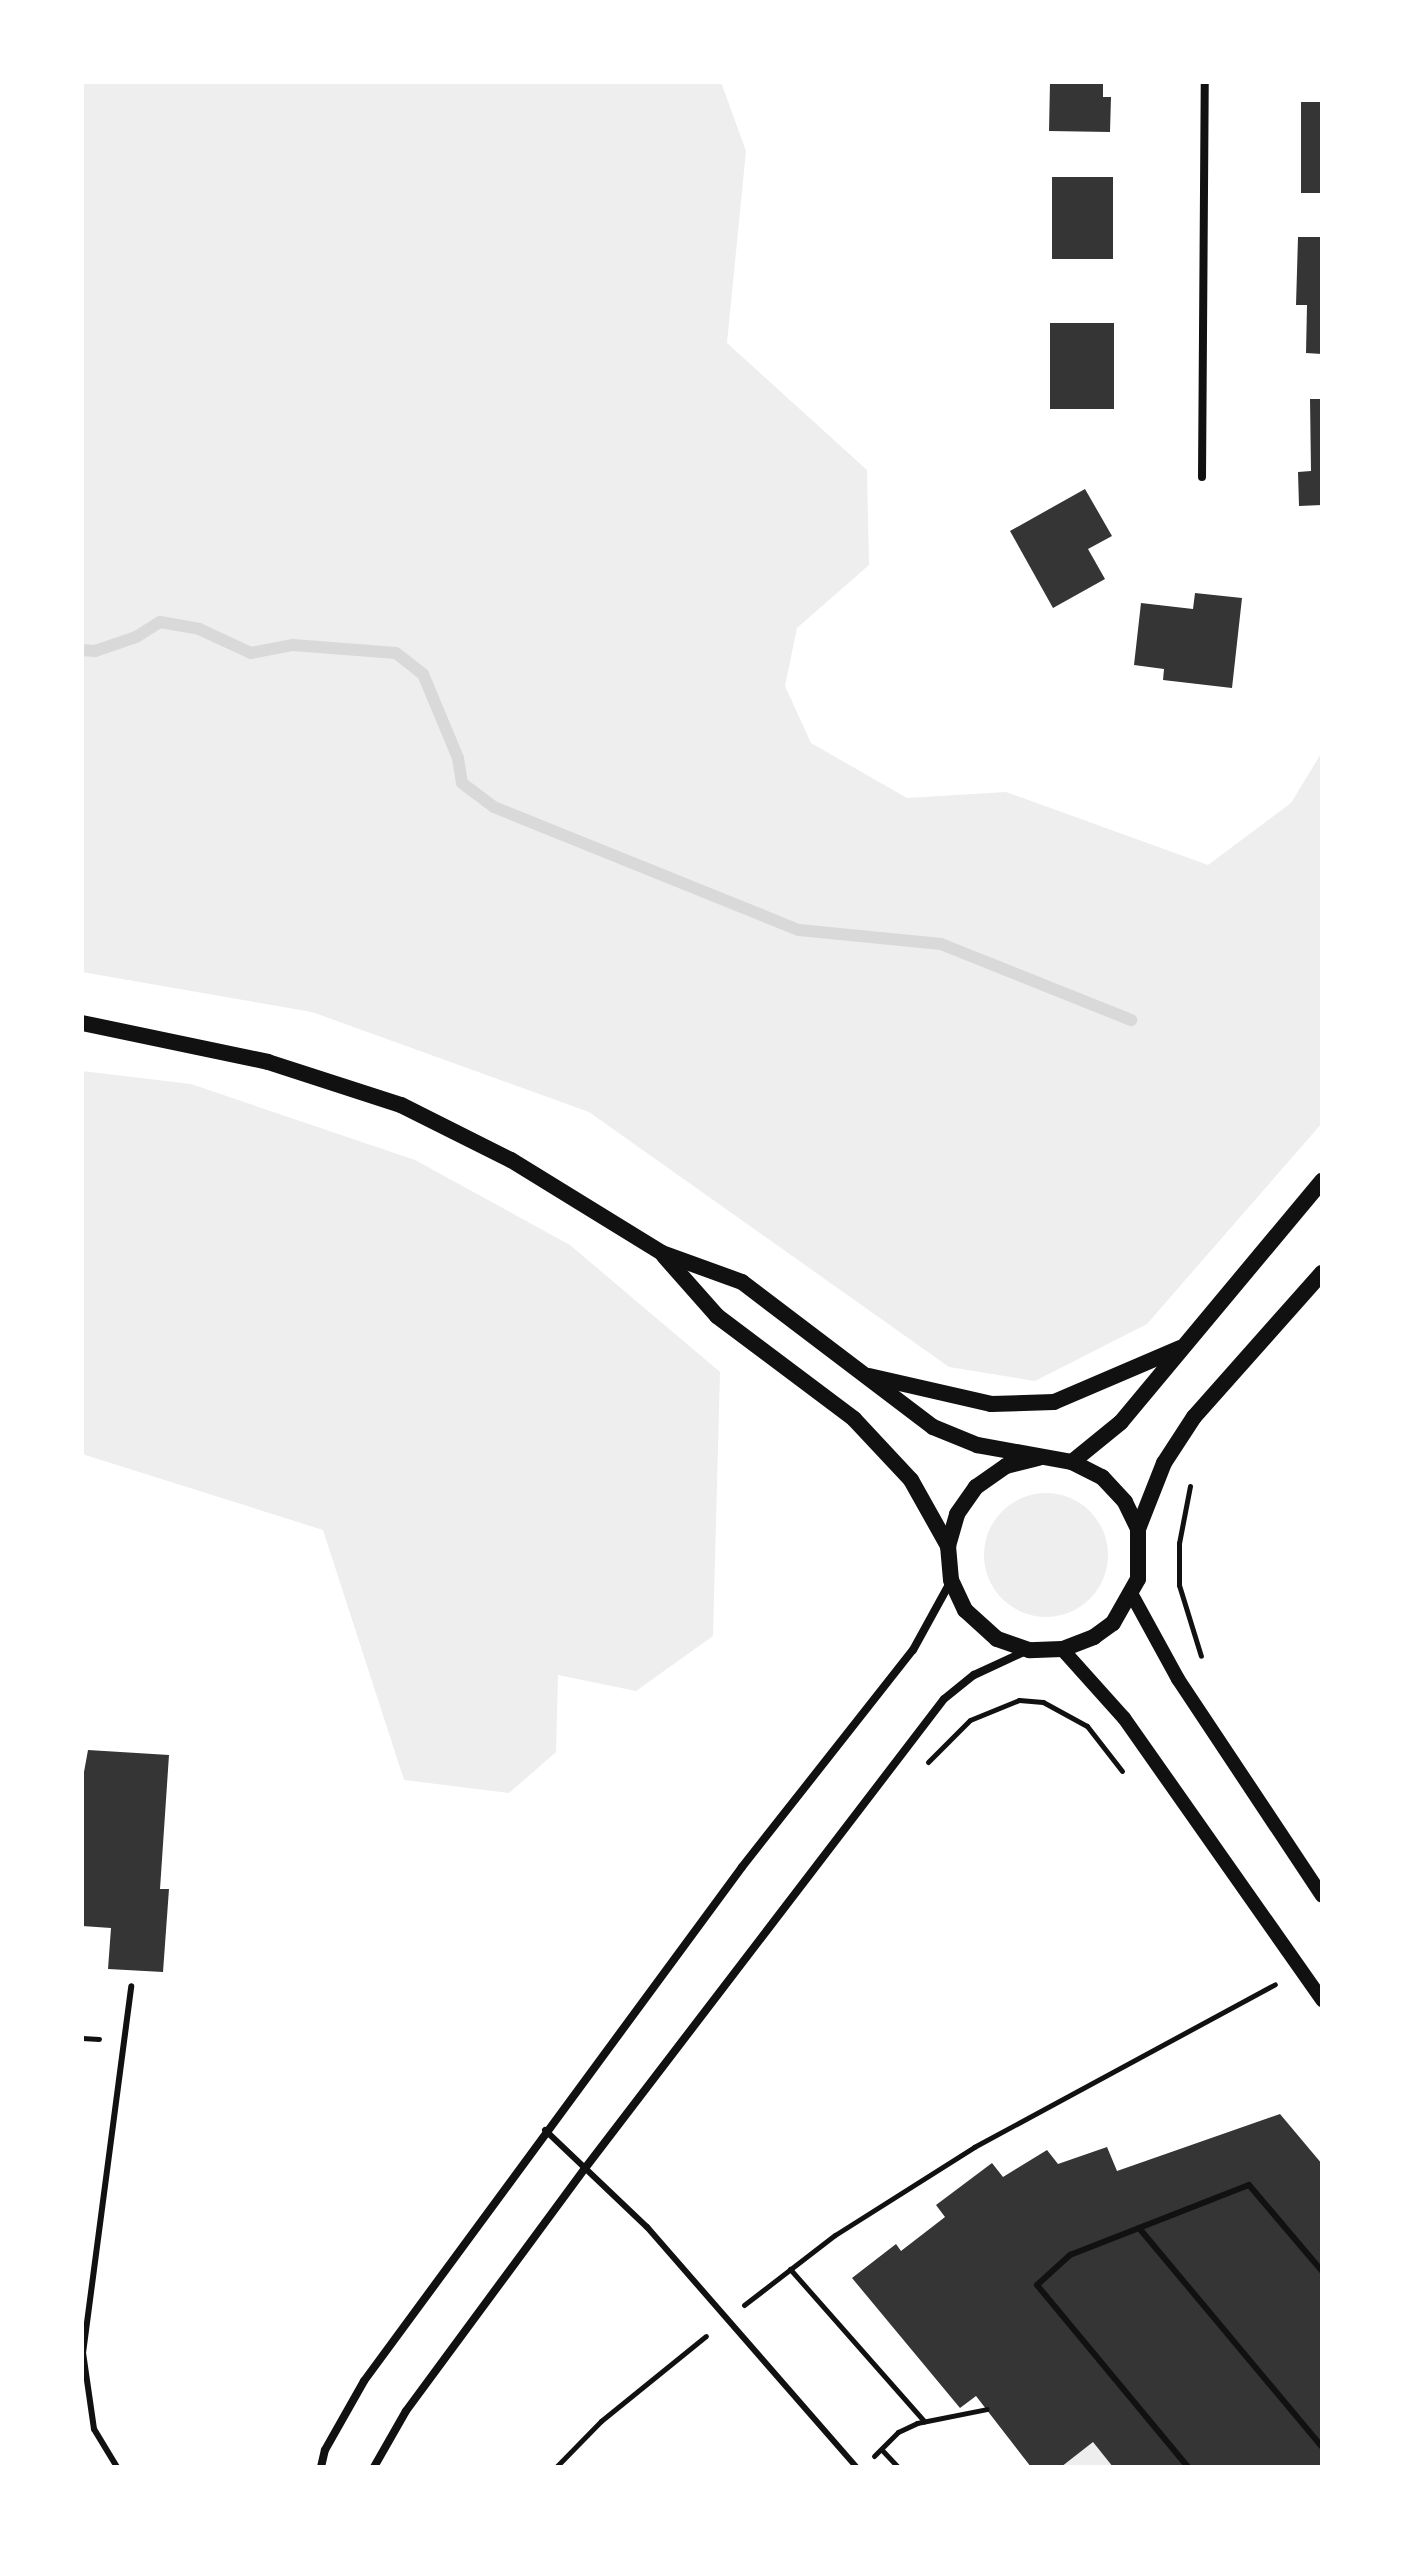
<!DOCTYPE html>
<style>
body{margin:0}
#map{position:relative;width:1404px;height:2549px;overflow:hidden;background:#fff;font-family:Raleway,sans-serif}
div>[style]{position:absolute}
.green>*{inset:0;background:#eee}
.round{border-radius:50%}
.stream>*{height:12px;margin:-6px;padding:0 6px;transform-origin:6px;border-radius:6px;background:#d9d9d9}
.building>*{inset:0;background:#353535;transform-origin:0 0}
.path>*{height:5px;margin:-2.5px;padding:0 2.5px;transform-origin:2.5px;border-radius:2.5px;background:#111}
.service>*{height:6px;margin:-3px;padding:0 3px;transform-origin:3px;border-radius:3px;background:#111}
.minor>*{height:8px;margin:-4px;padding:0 4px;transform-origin:4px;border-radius:4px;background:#111}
.tertiary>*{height:14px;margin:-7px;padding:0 7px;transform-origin:7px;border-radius:7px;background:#111}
.secondary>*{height:16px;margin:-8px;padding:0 8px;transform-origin:8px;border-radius:8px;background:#111}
span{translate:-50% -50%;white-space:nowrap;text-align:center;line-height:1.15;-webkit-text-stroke:8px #fff;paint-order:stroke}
.frame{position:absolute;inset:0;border:84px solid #fff;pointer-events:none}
</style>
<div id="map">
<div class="green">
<i style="clip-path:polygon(82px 82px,721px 82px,746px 151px,727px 343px,867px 470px,869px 565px,797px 628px,785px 686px,811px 743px,907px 798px,1006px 792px,1208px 865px,1291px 803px,1322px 752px,1322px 1123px,1147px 1324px,1035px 1381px,949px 1367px,589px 1112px,312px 1012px,82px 972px)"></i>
<i style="clip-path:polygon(82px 1071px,191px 1084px,415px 1160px,570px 1245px,720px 1372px,713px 1636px,636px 1691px,558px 1675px,556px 1752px,509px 1793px,404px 1780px,323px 1530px,82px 1454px)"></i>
<i class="round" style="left:984px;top:1493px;width:124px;height:124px"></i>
<i style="clip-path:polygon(1093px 2442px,1113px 2467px,1061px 2467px)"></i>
</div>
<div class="stream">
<i style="left:82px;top:650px;width:13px;rotate:4deg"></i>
<i style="left:95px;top:651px;width:43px;rotate:-18.9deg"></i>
<i style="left:136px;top:637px;width:28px;rotate:-32deg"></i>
<i style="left:160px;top:622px;width:40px;rotate:10deg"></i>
<i style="left:199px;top:629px;width:57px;rotate:24.8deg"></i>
<i style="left:251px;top:653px;width:43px;rotate:-10.8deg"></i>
<i style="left:293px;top:645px;width:103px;rotate:4.4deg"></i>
<i style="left:396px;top:653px;width:34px;rotate:38deg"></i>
<i style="left:423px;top:674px;width:91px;rotate:67.4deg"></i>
<i style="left:458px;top:758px;width:25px;rotate:81deg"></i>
<i style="left:462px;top:783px;width:40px;rotate:37deg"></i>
<i style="left:494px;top:807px;width:329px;rotate:22deg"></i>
<i style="left:799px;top:930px;width:143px;rotate:5.6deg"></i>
<i style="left:941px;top:944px;width:205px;rotate:21.8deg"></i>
</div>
<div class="building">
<i style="clip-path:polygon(1050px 82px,1103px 82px,1103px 97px,1111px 97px,1110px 132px,1049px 131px)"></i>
<i style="left:1301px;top:102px;width:21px;height:91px"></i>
<i style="left:1113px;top:177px;width:82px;height:61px;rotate:90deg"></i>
<i style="clip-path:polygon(1298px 237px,1322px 237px,1322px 354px,1306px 353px,1307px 305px,1296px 305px)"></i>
<i style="left:1050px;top:323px;width:64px;height:86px"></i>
<i style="clip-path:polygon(1310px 399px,1322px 399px,1322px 505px,1299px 506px,1298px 472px,1311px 471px)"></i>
<i style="clip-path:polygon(1085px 489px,1112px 536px,1088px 549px,1105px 579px,1053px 608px,1010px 531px)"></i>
<i style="clip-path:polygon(1195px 593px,1242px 598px,1232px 688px,1163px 680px,1164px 669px,1134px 665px,1141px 603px,1193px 609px)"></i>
<i style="clip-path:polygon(88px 1750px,169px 1755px,160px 1889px,169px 1889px,163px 1972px,108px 1969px,111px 1928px,82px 1926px,82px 1783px)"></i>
<i style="clip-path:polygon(1280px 2114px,1322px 2164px,1322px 2467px,1113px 2467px,1093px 2442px,1061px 2467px,1031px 2467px,976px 2396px,960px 2408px,852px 2278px,896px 2244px,901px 2251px,945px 2217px,936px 2205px,992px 2163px,1003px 2177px,1047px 2150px,1058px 2164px,1107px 2147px,1117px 2171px)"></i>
</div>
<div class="path">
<i style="left:1190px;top:1486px;width:58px;rotate:100.9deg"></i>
<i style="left:1179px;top:1543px;width:42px;rotate:90deg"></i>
<i style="left:1179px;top:1585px;width:74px;rotate:72.8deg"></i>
<i style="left:928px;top:1762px;width:59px;rotate:-45deg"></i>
<i style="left:970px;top:1720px;width:53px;rotate:-22.2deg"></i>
<i style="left:1019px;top:1700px;width:24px;rotate:5deg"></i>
<i style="left:1043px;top:1702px;width:50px;rotate:28.6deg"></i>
<i style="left:1087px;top:1726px;width:57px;rotate:52.1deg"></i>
<i style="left:82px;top:2038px;width:17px;rotate:3deg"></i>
<i style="left:790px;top:2269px;width:203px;rotate:48.6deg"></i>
<i style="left:744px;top:2305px;width:115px;rotate:-37.6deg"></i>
<i style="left:835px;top:2235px;width:165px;rotate:-32.3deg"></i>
<i style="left:974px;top:2147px;width:342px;rotate:-28.4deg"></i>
<i style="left:882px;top:2450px;width:23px;rotate:47deg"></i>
<i style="left:874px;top:2456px;width:34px;rotate:-45deg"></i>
<i style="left:898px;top:2432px;width:21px;rotate:-25deg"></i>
<i style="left:917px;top:2423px;width:71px;rotate:-11.3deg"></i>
<i style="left:556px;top:2467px;width:64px;rotate:-45.6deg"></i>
<i style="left:601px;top:2421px;width:135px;rotate:-39deg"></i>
</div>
<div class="service">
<i style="left:545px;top:2130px;width:141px;rotate:43.6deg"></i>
<i style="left:647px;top:2227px;width:318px;rotate:48.9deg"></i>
<i style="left:1139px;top:2228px;width:285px;rotate:50.1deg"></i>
<i style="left:117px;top:2467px;width:44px;rotate:-121.2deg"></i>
<i style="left:94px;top:2429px;width:77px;rotate:-98.2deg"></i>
<i style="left:83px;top:2353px;width:370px;rotate:-82.5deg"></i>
<i style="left:1188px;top:2467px;width:236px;rotate:-129.7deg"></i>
<i style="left:1037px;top:2285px;width:45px;rotate:-42.3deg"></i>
<i style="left:1070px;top:2255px;width:192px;rotate:-21.4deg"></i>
<i style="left:1249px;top:2185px;width:113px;rotate:49.7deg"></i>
</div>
<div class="minor">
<i style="left:1202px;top:477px;width:395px;rotate:-89.6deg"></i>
<i style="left:321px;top:2467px;width:17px;rotate:-77deg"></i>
<i style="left:325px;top:2450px;width:79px;rotate:-60.5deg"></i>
<i style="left:364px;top:2381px;width:638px;rotate:-53.67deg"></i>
<i style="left:742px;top:1867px;width:276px;rotate:-51.8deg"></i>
<i style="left:913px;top:1650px;width:79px;rotate:-61.2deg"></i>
<i style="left:374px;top:2467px;width:64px;rotate:-60.3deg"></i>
<i style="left:406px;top:2411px;width:303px;rotate:-53.6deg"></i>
<i style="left:586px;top:2167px;width:589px;rotate:-52.59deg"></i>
<i style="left:944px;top:1699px;width:38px;rotate:-39deg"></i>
<i style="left:974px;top:1675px;width:60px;rotate:-24.8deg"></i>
</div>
<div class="tertiary">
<i style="left:1132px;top:1595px;width:96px;rotate:61.3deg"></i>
<i style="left:1178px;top:1679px;width:260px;rotate:56.4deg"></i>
<i style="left:1062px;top:1649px;width:93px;rotate:48.1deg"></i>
<i style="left:1124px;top:1718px;width:345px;rotate:54.9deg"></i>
</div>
<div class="secondary">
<i style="left:82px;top:1023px;width:190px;rotate:11.8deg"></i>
<i style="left:268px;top:1062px;width:140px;rotate:17.9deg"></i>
<i style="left:401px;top:1105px;width:123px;rotate:26.6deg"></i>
<i style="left:511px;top:1160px;width:177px;rotate:31.6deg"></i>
<i style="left:662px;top:1253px;width:85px;rotate:19.9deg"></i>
<i style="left:742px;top:1282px;width:240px;rotate:37.2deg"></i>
<i style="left:933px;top:1427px;width:48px;rotate:22.2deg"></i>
<i style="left:977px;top:1445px;width:97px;rotate:10.1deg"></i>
<i style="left:1072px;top:1462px;width:34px;rotate:27deg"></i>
<i style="left:1102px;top:1477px;width:34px;rotate:47deg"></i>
<i style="left:1125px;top:1502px;width:30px;rotate:64deg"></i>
<i style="left:1138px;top:1529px;width:50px;rotate:90deg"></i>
<i style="left:1138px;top:1579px;width:51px;rotate:119.6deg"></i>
<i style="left:1113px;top:1623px;width:24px;rotate:144deg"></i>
<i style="left:1094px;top:1637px;width:34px;rotate:159deg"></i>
<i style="left:1062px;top:1649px;width:33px;rotate:178deg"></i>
<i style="left:1029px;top:1650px;width:34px;rotate:-161deg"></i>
<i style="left:997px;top:1639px;width:43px;rotate:-137.8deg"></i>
<i style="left:965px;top:1610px;width:33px;rotate:-115deg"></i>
<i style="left:951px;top:1580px;width:34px;rotate:-95deg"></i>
<i style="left:948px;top:1546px;width:33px;rotate:-74deg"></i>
<i style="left:957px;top:1514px;width:33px;rotate:-55deg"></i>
<i style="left:976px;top:1487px;width:37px;rotate:-35deg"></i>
<i style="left:1006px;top:1466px;width:34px;rotate:-14deg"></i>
<i style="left:664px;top:1256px;width:80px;rotate:48.5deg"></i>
<i style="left:717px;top:1316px;width:171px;rotate:36.9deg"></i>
<i style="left:854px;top:1419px;width:83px;rotate:46.9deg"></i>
<i style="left:911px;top:1480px;width:76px;rotate:60.7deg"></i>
<i style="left:869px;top:1376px;width:125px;rotate:12.9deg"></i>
<i style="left:991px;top:1404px;width:63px;rotate:-1.8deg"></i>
<i style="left:1054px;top:1402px;width:137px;rotate:-23.2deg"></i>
<i style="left:1072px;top:1462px;width:63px;rotate:-39.2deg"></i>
<i style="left:1121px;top:1422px;width:314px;rotate:-50.2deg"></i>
<i style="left:1138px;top:1529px;width:71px;rotate:-68.5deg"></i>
<i style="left:1164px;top:1463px;width:55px;rotate:-56.9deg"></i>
<i style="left:1194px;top:1417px;width:193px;rotate:-48.4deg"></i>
</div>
<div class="frame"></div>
</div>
